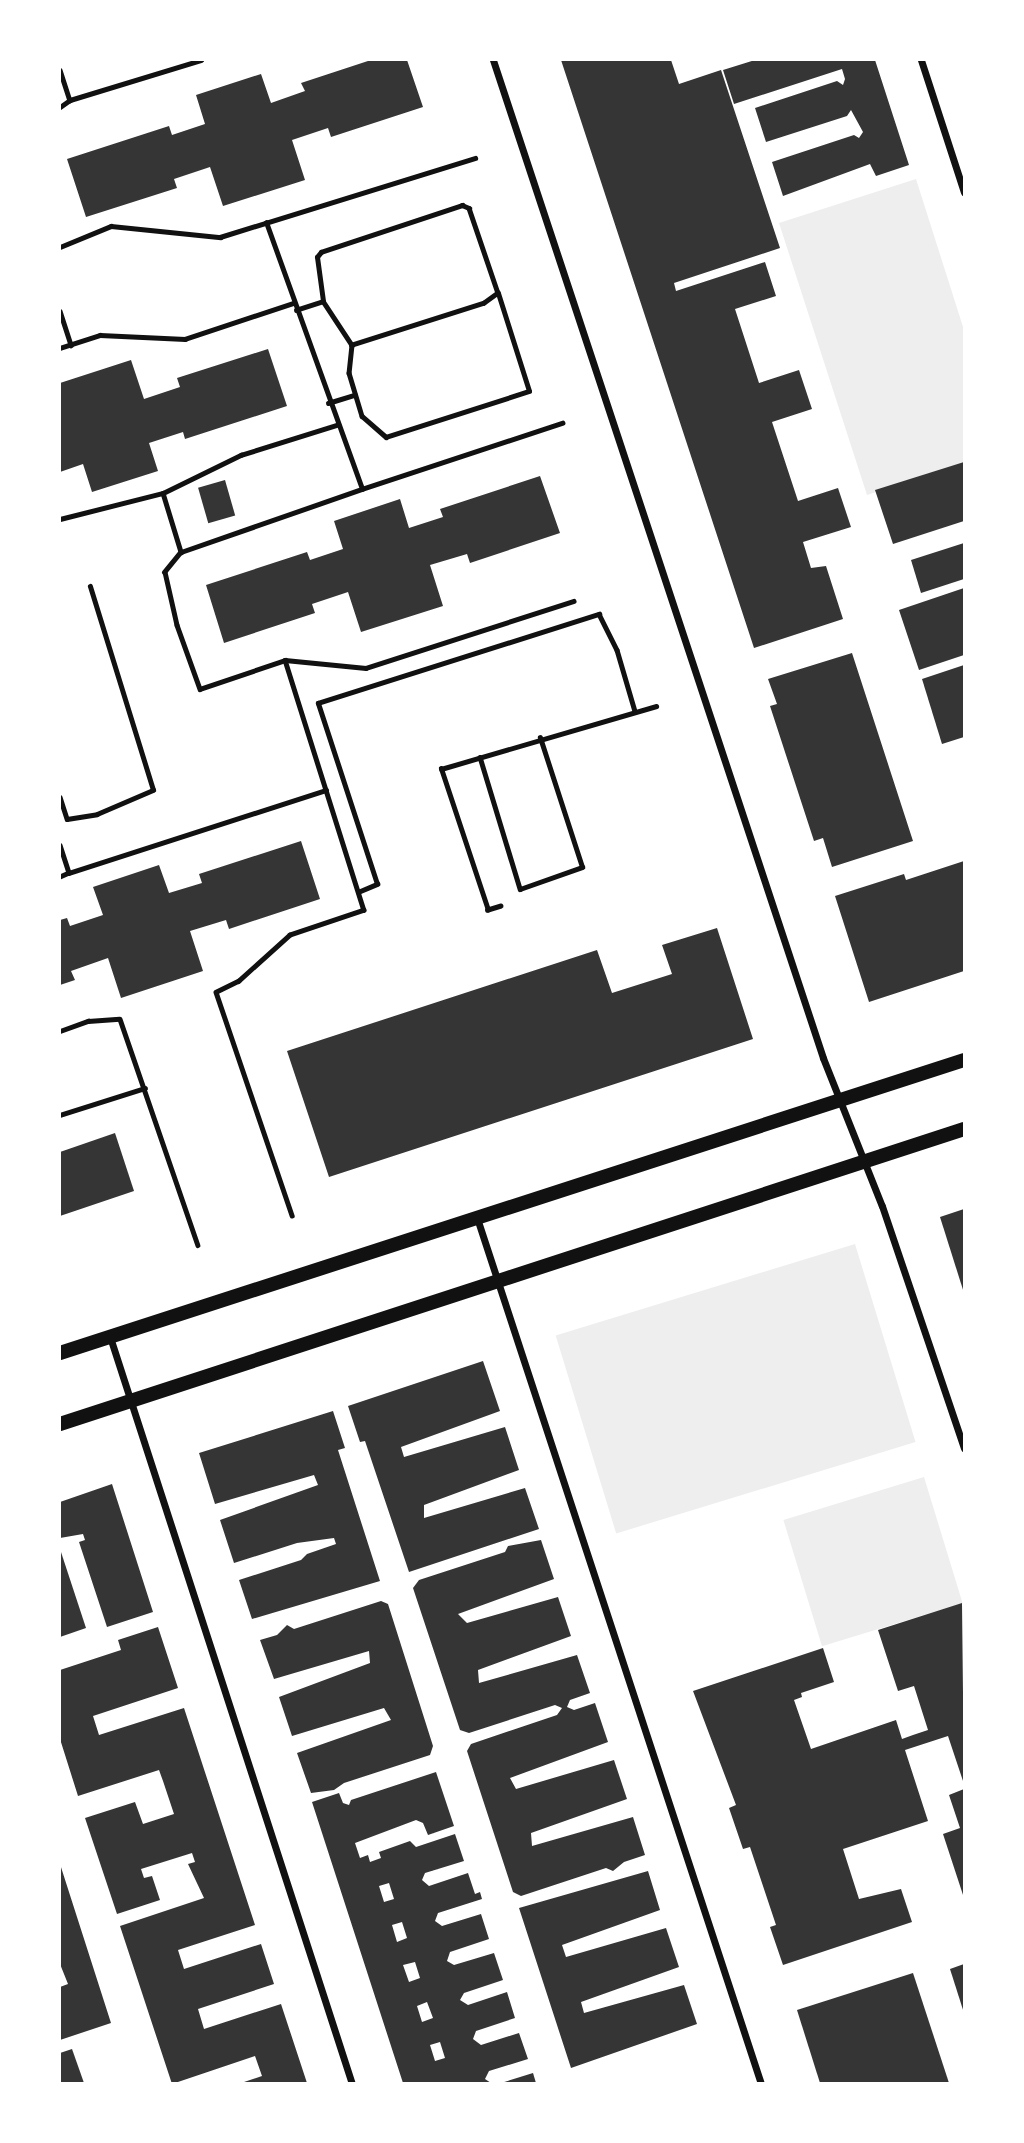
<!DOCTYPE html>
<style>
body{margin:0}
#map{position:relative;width:1024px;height:2143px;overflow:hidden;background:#fff;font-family:Spectral,serif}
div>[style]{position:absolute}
.green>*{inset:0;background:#eee;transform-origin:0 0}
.building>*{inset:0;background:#353535;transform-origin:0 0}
.path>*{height:4.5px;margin:-2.25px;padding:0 2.25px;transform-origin:2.25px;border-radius:2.25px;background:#111}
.minor>*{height:7px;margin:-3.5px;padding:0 3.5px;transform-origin:3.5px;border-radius:3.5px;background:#111}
.secondary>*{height:14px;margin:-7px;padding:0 7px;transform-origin:7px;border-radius:7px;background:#111}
span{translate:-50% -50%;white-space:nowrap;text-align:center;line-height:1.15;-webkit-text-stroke:6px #fff;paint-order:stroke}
.frame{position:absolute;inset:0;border:61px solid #fff;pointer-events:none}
</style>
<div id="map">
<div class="green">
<i style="clip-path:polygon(916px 179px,964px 330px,964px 463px,867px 495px,779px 223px)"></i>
<i style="left:855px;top:1244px;width:207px;height:313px;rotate:73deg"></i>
<i style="left:924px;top:1477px;width:132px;height:147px;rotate:73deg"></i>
</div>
<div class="building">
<i style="clip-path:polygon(371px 60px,407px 60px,423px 107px,331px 137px,328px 128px,292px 140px,305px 180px,223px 206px,210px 167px,174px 179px,177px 188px,86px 217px,67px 159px,169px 126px,172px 135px,205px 124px,196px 95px,261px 74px,271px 103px,305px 91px,301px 83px)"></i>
<i style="clip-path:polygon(561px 60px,671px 60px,679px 84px,721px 70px,780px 248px,674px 283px,676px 291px,765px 262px,776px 296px,735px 309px,759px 383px,799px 370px,812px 409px,772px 422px,798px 501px,838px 488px,851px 527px,803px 542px,811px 568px,826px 566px,843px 619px,754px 648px)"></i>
<i style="clip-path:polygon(755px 60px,875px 60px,909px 165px,876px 176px,870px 164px,783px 196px,772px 162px,854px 135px,859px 138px,863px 132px,851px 110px,847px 116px,766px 142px,755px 108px,837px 81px,843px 85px,845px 79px,842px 69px,734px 104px,723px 70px)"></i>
<i style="clip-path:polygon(268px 349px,287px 406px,185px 439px,183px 432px,149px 443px,158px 471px,92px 492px,83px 464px,60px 472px,60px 383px,131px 360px,144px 399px,180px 387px,177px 378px)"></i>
<i style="clip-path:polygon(964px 462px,964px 521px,893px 544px,875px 490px)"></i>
<i style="clip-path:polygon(540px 476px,560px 533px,470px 563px,467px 554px,430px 565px,443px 606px,361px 632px,348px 592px,312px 604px,315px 613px,224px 643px,206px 585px,307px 552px,310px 560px,343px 549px,334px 521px,400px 499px,409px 528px,443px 517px,440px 509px)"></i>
<i style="left:225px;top:480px;width:37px;height:28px;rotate:74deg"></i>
<i style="clip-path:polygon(964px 543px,964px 579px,921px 593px,911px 560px)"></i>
<i style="clip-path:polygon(964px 588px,964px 655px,919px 670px,899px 610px)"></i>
<i style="clip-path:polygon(852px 653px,913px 841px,832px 867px,823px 838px,814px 841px,770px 706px,777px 704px,768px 679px)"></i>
<i style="clip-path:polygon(964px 665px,964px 737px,942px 744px,922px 679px)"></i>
<i style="clip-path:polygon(301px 841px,320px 899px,229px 929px,226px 920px,190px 931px,203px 971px,121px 998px,108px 958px,71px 971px,75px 980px,60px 985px,60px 920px,67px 918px,70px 926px,103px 915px,93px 887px,159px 865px,169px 893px,202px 883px,199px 874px)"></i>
<i style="clip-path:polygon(964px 861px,964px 971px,869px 1002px,835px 896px,904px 874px,906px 880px)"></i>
<i style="clip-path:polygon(717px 928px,753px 1039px,329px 1177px,287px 1051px,597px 950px,612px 993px,672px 974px,662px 945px)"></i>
<i style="clip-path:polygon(115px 1133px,134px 1191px,60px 1216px,60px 1152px)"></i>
<i style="clip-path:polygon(964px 1209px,964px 1293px,940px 1217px)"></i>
<i style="clip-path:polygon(483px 1361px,500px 1411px,401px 1447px,404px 1457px,505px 1427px,519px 1470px,424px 1505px,424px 1518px,525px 1488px,539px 1529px,409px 1572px,365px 1441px,360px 1442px,348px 1406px)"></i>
<i style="clip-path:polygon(333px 1411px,345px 1448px,338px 1450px,380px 1581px,252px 1619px,239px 1580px,301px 1560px,307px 1554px,336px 1544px,334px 1538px,297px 1543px,234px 1563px,220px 1520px,318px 1485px,314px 1475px,215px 1504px,199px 1453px)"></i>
<i style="clip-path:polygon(112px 1484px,153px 1612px,107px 1627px,79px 1542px,85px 1540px,83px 1534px,60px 1538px,60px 1502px)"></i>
<i style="clip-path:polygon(541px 1540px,554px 1579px,458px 1614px,467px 1623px,558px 1597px,571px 1636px,478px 1670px,479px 1683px,577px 1655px,590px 1693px,570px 1700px,567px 1707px,574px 1710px,595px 1703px,608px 1742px,510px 1778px,516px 1789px,614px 1760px,627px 1799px,531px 1833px,532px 1846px,633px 1817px,645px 1855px,624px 1862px,613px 1871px,606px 1868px,521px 1896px,513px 1892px,467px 1751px,471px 1744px,557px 1715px,562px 1708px,555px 1705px,469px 1733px,460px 1730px,413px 1588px,419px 1580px,505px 1552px,508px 1546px)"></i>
<i style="clip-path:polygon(60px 1549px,86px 1628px,60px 1637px)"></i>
<i style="clip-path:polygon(381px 1601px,388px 1604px,433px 1746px,430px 1755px,344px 1783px,334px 1790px,311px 1793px,297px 1753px,391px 1720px,384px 1708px,292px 1736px,279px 1697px,370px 1663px,369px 1651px,274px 1679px,260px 1640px,277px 1635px,287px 1625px,294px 1629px)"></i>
<i style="clip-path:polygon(962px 1603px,964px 1784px,948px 1736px,905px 1750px,928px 1821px,843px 1849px,859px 1899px,901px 1889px,912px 1922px,783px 1965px,770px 1927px,776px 1925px,750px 1847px,743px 1849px,729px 1808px,736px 1805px,693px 1691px,823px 1648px,834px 1682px,801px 1693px,802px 1697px,794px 1700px,811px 1749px,896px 1720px,902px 1739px,913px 1735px,928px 1730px,914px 1686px,898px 1691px,878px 1630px)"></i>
<i style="clip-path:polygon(158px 1627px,178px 1688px,93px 1716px,99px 1735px,184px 1708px,255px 1925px,178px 1950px,184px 1969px,261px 1944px,274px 1984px,198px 2009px,204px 2029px,281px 2004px,307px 2083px,241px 2083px,262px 2076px,255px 2056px,172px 2084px,120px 1926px,204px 1898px,188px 1864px,195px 1862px,192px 1853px,141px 1869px,144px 1878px,152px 1876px,160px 1900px,117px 1914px,85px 1818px,135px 1802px,143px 1824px,174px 1814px,163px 1781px,159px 1770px,78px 1796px,60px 1739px,60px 1670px,121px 1650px,118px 1640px)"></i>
<i style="clip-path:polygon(evenodd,436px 1772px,454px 1826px,428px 1835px,423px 1823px,416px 1820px,355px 1843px,360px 1858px,368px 1855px,370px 1862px,381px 1858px,379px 1852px,410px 1841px,416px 1847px,455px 1834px,464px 1861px,425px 1873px,422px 1880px,429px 1886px,468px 1873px,475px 1894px,480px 1892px,482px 1899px,438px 1913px,435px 1921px,442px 1926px,481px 1914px,489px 1939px,450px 1952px,447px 1961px,454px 1965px,494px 1953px,503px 1980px,464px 1993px,460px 2000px,468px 2005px,507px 1992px,515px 2018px,476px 2031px,473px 2039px,481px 2045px,519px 2033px,528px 2059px,489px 2071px,485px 2079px,491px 2083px,403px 2083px,312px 1802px,339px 1793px,343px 1803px,349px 1805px,351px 1800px,436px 1772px,389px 1883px,394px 1899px,384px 1902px,379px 1886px,389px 1883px,436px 1772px,402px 1922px,407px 1938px,397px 1942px,392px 1925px,402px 1922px,436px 1772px,415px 1962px,420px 1978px,409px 1982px,403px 1965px,415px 1962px,436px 1772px,427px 2002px,433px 2018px,422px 2022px,417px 2006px,427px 2002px,436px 1772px,440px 2042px,445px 2058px,435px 2061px,430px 2045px,440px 2042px)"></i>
<i style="clip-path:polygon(964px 1789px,964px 1898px,943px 1834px,960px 1828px,949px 1795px)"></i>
<i style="clip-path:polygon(60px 1864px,111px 2023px,60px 2040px,60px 1987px,68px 1984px,60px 1964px)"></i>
<i style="clip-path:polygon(648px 1871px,660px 1910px,562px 1945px,566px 1957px,666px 1928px,679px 1967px,581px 2002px,584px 2013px,684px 1985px,697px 2024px,571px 2068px,519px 1908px)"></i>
<i style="clip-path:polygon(964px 1964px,964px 2013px,950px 1969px)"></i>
<i style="clip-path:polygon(913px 1973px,949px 2083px,820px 2083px,797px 2010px)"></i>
<i style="clip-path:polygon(72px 2049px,84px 2083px,60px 2083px,60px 2053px)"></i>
<i style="clip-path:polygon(533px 2073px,536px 2083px,501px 2083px)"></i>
</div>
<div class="path">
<i style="left:60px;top:70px;width:32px;rotate:72deg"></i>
<i style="left:70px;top:100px;width:137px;rotate:-17deg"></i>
<i style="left:60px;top:107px;width:12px;rotate:-35deg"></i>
<i style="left:60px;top:247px;width:55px;rotate:-22.4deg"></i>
<i style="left:111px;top:226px;width:110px;rotate:5.8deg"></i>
<i style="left:220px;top:237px;width:267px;rotate:-17.2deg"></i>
<i style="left:323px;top:301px;width:53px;rotate:56.6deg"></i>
<i style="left:296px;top:310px;width:28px;rotate:-18deg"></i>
<i style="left:323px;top:301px;width:44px;rotate:-97.8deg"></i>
<i style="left:317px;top:257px;width:6px;rotate:-51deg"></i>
<i style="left:321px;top:252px;width:149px;rotate:-18.4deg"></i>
<i style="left:462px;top:205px;width:8px;rotate:23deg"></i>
<i style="left:469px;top:208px;width:90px;rotate:71.2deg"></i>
<i style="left:498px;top:293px;width:17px;rotate:144deg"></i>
<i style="left:484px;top:303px;width:139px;rotate:162.3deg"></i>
<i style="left:352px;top:345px;width:28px;rotate:96deg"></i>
<i style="left:349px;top:373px;width:45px;rotate:73.2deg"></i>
<i style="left:362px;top:416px;width:32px;rotate:41deg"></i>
<i style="left:386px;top:437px;width:150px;rotate:-17.8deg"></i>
<i style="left:529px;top:391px;width:103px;rotate:-107.6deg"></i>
<i style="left:60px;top:311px;width:36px;rotate:72deg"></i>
<i style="left:60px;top:348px;width:42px;rotate:-18deg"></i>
<i style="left:100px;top:335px;width:85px;rotate:2.7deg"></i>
<i style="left:185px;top:339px;width:114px;rotate:-18.4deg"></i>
<i style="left:328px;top:403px;width:28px;rotate:-17deg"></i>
<i style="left:362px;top:489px;width:211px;rotate:-18.3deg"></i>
<i style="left:163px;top:493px;width:87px;rotate:-26deg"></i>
<i style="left:241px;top:455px;width:100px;rotate:-17.5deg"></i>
<i style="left:60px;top:519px;width:106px;rotate:-14.2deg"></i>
<i style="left:163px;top:493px;width:62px;rotate:73deg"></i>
<i style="left:181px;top:552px;width:192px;rotate:-19.2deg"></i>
<i style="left:362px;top:489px;width:283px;rotate:-109.8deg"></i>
<i style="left:181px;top:552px;width:26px;rotate:129deg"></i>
<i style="left:165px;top:572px;width:54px;rotate:77.2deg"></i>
<i style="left:177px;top:625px;width:68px;rotate:70.2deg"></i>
<i style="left:200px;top:689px;width:90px;rotate:-18.8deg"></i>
<i style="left:285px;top:660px;width:81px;rotate:5.6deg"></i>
<i style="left:366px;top:668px;width:218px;rotate:-17.9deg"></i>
<i style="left:285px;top:660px;width:262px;rotate:72.5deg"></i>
<i style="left:364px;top:910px;width:78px;rotate:161.3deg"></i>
<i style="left:290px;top:935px;width:69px;rotate:138deg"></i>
<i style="left:239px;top:981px;width:25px;rotate:154deg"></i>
<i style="left:216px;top:992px;width:236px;rotate:71.2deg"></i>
<i style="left:480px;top:757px;width:138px;rotate:73.1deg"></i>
<i style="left:520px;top:889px;width:66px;rotate:-19.5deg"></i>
<i style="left:582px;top:867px;width:136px;rotate:-108deg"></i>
<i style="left:60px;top:797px;width:23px;rotate:72deg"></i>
<i style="left:67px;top:819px;width:30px;rotate:-9deg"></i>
<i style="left:97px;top:814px;width:61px;rotate:-23.2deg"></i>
<i style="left:153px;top:790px;width:213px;rotate:-107.2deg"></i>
<i style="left:60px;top:845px;width:29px;rotate:72deg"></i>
<i style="left:69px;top:873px;width:10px;rotate:156deg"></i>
<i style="left:69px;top:873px;width:270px;rotate:-17.9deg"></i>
<i style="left:358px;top:892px;width:21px;rotate:-23deg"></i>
<i style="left:377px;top:884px;width:190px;rotate:-108.1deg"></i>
<i style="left:318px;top:703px;width:295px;rotate:-17.6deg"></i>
<i style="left:599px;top:614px;width:40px;rotate:63.4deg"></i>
<i style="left:617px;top:650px;width:64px;rotate:73.6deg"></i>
<i style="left:501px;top:906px;width:14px;rotate:163deg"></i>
<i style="left:488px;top:910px;width:149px;rotate:-108.4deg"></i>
<i style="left:441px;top:769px;width:224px;rotate:-16.3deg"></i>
<i style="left:120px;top:1019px;width:239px;rotate:71deg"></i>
<i style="left:60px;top:1031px;width:30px;rotate:-20deg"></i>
<i style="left:88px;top:1021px;width:31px;rotate:-4deg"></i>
<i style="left:60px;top:1115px;width:89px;rotate:-17.6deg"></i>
</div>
<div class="minor">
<i style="left:493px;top:60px;width:1051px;rotate:71.7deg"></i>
<i style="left:823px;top:1058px;width:159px;rotate:68.3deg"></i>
<i style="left:882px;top:1206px;width:256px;rotate:71.3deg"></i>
<i style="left:921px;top:60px;width:139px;rotate:72deg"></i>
<i style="left:477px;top:1218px;width:911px;rotate:71.84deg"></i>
<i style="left:110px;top:1337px;width:785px;rotate:72.05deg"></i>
</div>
<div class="secondary">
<i style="left:60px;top:1353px;width:950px;rotate:-17.96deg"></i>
<i style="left:60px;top:1424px;width:951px;rotate:-18.07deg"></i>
</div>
<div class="frame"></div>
</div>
